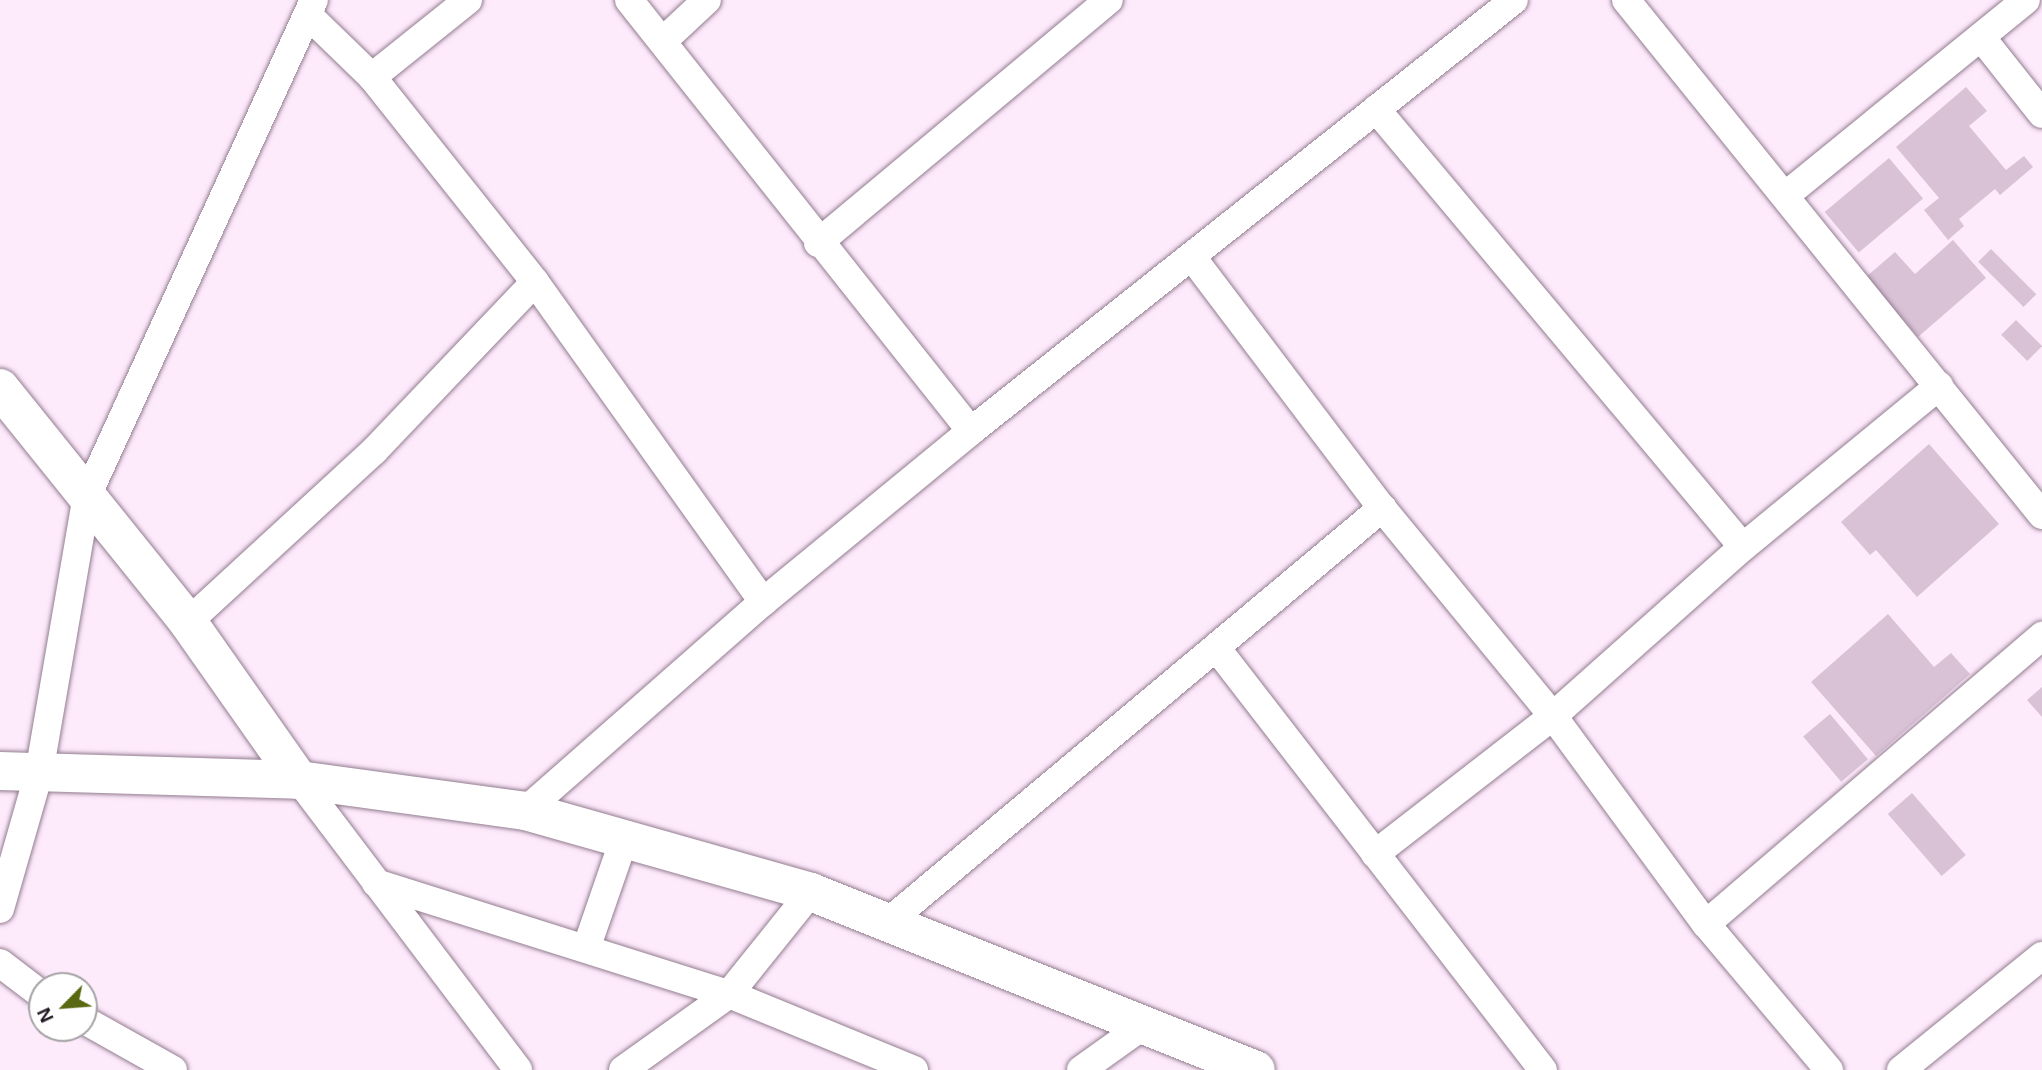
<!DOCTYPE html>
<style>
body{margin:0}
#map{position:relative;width:2042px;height:1070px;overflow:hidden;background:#fdeafb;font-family:Arial,sans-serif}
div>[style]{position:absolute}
.building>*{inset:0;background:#d9c2d6;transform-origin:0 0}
.roads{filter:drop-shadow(0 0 2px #937d90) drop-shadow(0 0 2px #937d90)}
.street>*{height:28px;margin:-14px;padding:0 14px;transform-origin:14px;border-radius:14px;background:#fff}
.secondary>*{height:38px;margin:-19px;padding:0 19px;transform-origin:19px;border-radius:19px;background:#fff}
span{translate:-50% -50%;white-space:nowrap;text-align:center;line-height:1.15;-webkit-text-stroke:5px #fff;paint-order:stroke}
.north{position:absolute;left:28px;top:972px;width:70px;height:70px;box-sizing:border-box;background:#fff;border:2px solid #a6a3a6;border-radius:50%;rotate:245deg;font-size:19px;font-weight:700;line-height:28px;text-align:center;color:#211820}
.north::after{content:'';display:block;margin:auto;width:24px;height:32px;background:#596912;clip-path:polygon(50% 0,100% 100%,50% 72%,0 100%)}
</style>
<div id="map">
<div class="building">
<i style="clip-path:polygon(1966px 87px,1987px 111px,1969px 126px,2006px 170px,2024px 156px,2033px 167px,2000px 195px,1995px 189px,1959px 219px,1964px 226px,1948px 240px,1924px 210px,1939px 198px,1896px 147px)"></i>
<i style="left:1889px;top:158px;width:53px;height:84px;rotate:50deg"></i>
<i style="clip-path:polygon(1953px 240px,1986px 278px,1918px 337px,1866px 277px,1895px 252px,1915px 274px)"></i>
<i style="left:1991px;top:249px;width:64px;height:18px;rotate:45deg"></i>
<i style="left:2016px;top:320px;width:37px;height:21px;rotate:45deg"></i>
<i style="clip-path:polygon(1929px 444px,1999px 524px,1917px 597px,1876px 550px,1870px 555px,1841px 522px)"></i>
<i style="clip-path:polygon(1888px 614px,1934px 667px,1951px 653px,1970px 674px,1876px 756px,1811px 682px)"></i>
<i style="clip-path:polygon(2042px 687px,2042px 717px,2027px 700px)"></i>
<i style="left:1830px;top:714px;width:59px;height:35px;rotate:50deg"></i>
<i style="left:1912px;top:793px;width:82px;height:32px;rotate:49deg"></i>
</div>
<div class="roads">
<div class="street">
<i style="left:629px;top:0;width:550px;rotate:51.57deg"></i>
<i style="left:1626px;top:0;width:662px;rotate:51.07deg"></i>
<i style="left:308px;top:15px;width:89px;rotate:44.1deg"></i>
<i style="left:372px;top:77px;width:262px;rotate:51.5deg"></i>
<i style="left:535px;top:282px;width:393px;rotate:54.5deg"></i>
<i style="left:1981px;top:37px;width:98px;rotate:51.6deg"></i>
<i style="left:663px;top:41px;width:60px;rotate:-43deg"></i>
<i style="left:372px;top:77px;width:123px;rotate:-38.7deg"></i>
<i style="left:1376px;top:109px;width:571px;rotate:50.04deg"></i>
<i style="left:1786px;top:195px;width:309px;rotate:-39.1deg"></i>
<i style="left:818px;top:243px;width:379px;rotate:-39.9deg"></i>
<i style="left:1192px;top:257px;width:315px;rotate:52.9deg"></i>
<i style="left:1382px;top:508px;width:269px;rotate:50.6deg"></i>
<i style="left:1553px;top:716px;width:258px;rotate:53.7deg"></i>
<i style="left:1706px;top:924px;width:191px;rotate:49.9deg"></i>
<i style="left:188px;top:622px;width:253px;rotate:-42.6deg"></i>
<i style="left:374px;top:451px;width:233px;rotate:-46.4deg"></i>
<i style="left:1218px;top:650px;width:531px;rotate:52.27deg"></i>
<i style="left:299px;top:780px;width:363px;rotate:52.9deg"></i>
<i style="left:525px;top:811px;width:317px;rotate:-41.3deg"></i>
<i style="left:763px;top:602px;width:269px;rotate:-39.4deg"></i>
<i style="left:971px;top:431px;width:693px;rotate:-38.44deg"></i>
<i style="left:1375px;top:854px;width:225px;rotate:-37.8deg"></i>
<i style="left:1553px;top:716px;width:254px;rotate:-41.7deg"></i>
<i style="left:1743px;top:547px;width:254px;rotate:-39.4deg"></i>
<i style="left:376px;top:883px;width:370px;rotate:17.5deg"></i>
<i style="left:729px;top:994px;width:200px;rotate:22.3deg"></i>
<i style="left:0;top:909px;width:141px;rotate:-74deg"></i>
<i style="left:39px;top:773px;width:281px;rotate:-80.2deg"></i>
<i style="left:87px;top:496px;width:545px;rotate:-65.41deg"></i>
<i style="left:888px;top:922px;width:645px;rotate:-39.96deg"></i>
<i style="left:1706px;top:924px;width:443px;rotate:-40.6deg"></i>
<i style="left:587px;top:946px;width:110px;rotate:-70.9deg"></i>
<i style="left:0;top:963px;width:53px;rotate:37.3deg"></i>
<i style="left:84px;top:1020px;width:102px;rotate:29.3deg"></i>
<i style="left:623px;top:1070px;width:130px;rotate:-35.6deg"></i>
<i style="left:729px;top:994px;width:131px;rotate:-51.2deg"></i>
<i style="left:1081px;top:1070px;width:74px;rotate:-35.6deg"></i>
<i style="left:1901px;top:1070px;width:181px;rotate:-39deg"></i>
</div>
<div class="secondary">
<i style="left:0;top:388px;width:300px;rotate:51.2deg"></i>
<i style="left:188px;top:622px;width:193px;rotate:54.9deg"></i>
<i style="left:0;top:771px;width:299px;rotate:1.7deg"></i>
<i style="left:299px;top:780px;width:228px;rotate:7.8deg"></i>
<i style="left:525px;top:811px;width:297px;rotate:15.8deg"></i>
<i style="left:811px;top:892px;width:479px;rotate:21.8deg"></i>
</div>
</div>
<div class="north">N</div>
</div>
